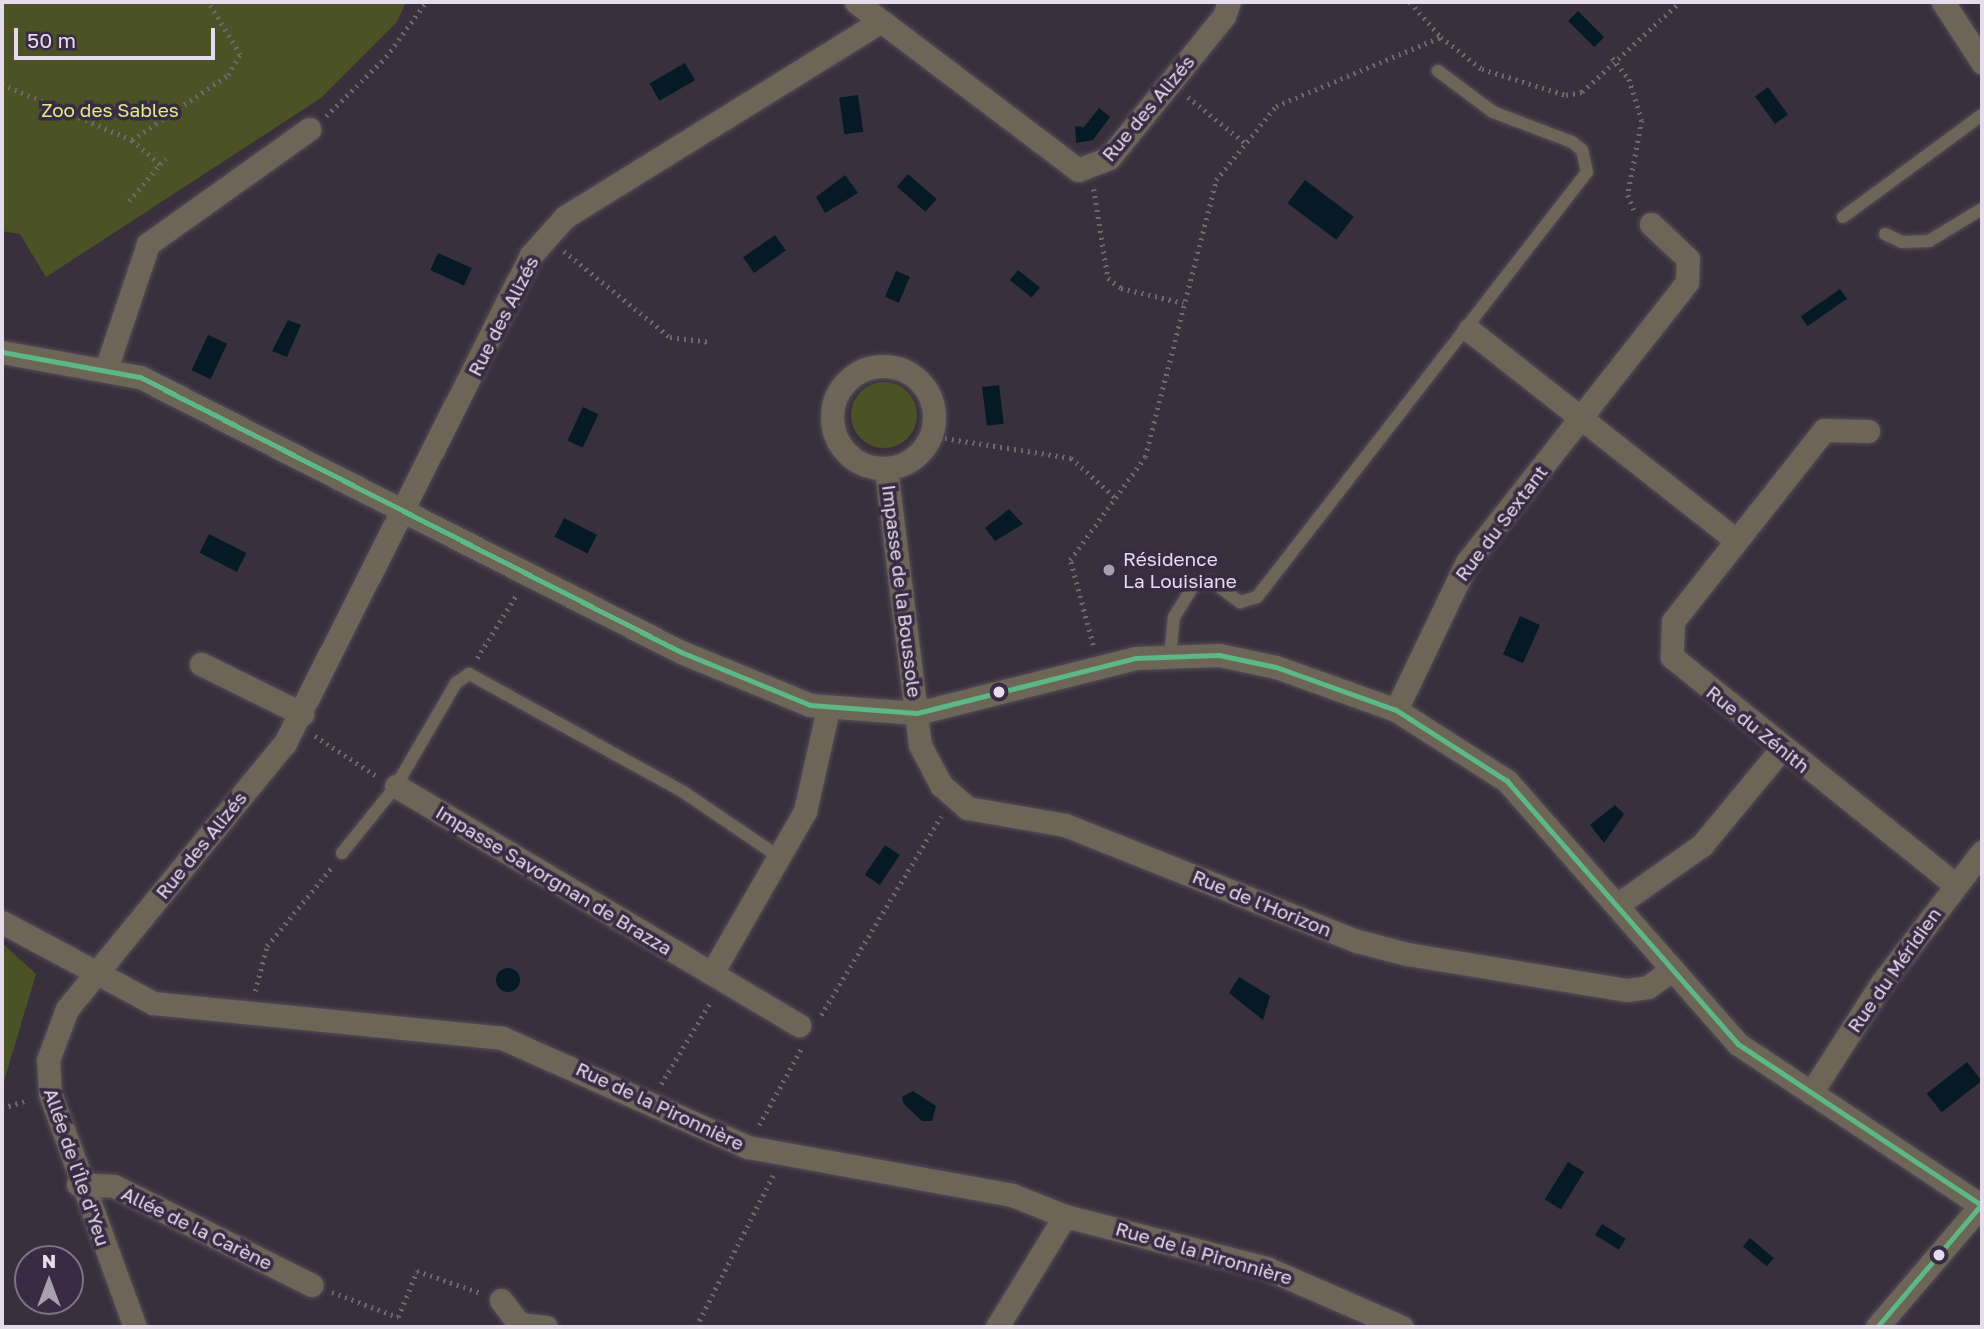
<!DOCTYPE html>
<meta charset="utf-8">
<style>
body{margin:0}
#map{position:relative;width:1984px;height:1329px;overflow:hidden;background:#38313d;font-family:"Golos Text",sans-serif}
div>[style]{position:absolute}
.green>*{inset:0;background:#4b5326}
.round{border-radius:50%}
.water>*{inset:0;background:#051a25;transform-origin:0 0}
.path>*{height:4.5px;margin-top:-2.25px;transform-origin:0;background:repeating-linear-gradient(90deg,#6f6867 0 2px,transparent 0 7px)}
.roads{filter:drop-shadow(0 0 2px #544d58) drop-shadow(0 0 2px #544d58)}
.lane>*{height:12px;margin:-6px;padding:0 6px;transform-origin:6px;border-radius:6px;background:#6e6559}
.street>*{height:23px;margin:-11.5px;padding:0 11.5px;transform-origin:11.5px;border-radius:11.5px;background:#6e6559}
.street>.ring{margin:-11.5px;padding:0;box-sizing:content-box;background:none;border:23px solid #6e6559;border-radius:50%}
.bus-1>*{height:5px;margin:-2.5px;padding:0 2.5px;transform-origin:2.5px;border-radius:2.5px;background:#5cb884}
.dots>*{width:19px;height:19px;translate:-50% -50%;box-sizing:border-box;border:4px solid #392b43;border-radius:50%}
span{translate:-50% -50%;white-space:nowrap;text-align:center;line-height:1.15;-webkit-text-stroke:7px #392b43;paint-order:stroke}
.street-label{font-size:19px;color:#e5dcec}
.park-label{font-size:19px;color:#daef85}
.poi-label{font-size:19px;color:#e5dcec}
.left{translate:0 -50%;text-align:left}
.frame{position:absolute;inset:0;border:4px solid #e5dcec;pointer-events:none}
.north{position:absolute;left:14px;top:1245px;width:70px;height:70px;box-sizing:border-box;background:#392b43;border:2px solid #7e7287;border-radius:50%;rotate:0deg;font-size:19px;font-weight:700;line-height:28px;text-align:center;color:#e5dcec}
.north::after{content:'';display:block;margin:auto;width:24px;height:32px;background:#a8a0af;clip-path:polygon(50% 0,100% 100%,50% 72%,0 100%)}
.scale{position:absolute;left:14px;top:28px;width:201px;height:32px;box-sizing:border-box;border:4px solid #e5dcec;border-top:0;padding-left:9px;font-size:21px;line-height:24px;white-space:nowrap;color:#e5dcec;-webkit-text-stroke:5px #392b43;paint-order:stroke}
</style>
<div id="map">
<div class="green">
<i style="clip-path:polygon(2px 2px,406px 2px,397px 22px,321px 98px,46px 277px,20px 234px,2px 231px)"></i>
<i class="round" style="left:851px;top:382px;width:66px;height:66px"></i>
<i style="clip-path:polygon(2px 943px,36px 974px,2px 1088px)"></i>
</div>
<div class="water">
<i style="left:1578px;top:11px;width:37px;height:14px;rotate:45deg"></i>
<i style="left:685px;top:63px;width:20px;height:41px;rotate:60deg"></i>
<i style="left:1768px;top:87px;width:34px;height:16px;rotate:54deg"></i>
<i style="left:858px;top:95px;width:37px;height:19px;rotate:82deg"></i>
<i style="clip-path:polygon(1099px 108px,1110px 117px,1093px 140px,1076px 143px,1075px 126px,1084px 127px)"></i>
<i style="left:908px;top:174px;width:38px;height:17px;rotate:41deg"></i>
<i style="clip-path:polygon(845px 175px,858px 193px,825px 213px,816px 197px)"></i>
<i style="left:1305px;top:180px;width:61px;height:29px;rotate:37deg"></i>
<i style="left:775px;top:235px;width:19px;height:39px;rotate:55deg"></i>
<i style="left:438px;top:253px;width:37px;height:19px;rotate:24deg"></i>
<i style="left:1018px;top:270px;width:28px;height:13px;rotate:39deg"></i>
<i style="left:896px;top:271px;width:15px;height:28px;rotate:23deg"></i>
<i style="left:1840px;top:289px;width:12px;height:48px;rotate:55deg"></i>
<i style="clip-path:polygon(288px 320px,301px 325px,287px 357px,272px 351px)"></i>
<i style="left:208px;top:335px;width:21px;height:39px;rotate:25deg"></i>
<i style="left:999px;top:385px;width:39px;height:17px;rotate:83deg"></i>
<i style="left:583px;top:407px;width:17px;height:37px;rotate:25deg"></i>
<i style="clip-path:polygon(1009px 509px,1023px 524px,995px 541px,985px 528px)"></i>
<i style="left:564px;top:518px;width:37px;height:21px;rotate:27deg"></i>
<i style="left:209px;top:534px;width:42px;height:21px;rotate:27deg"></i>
<i style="left:1520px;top:616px;width:22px;height:42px;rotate:24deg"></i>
<i style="clip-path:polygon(1615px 805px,1624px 814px,1604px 843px,1590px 825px)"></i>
<i style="left:885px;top:845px;width:18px;height:36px;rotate:34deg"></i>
<i class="round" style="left:496px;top:968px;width:24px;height:24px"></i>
<i style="clip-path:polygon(1239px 977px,1270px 996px,1263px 1020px,1229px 993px)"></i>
<i style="left:1967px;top:1062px;width:24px;height:51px;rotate:52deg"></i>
<i style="clip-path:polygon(913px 1091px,936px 1106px,932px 1121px,922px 1121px,904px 1104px,902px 1097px)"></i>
<i style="left:1568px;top:1162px;width:19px;height:44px;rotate:32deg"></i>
<i style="left:1602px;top:1224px;width:28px;height:13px;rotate:32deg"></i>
<i style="left:1750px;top:1238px;width:31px;height:11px;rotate:40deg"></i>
</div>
<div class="path">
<i style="left:1410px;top:2px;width:47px;rotate:48.5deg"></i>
<i style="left:1441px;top:37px;width:52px;rotate:38deg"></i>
<i style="left:1482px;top:69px;width:88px;rotate:17.2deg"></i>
<i style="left:1566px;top:95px;width:16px;rotate:-11deg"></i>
<i style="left:1582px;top:92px;width:133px;rotate:-42.6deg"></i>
<i style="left:1612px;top:58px;width:27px;rotate:51deg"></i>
<i style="left:1629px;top:79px;width:43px;rotate:72.4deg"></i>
<i style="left:1642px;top:120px;width:76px;rotate:100.6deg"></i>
<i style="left:1628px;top:195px;width:16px;rotate:68deg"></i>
<i style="left:2px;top:84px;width:142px;rotate:23.3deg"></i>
<i style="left:132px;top:140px;width:116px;rotate:-34.1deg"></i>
<i style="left:228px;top:75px;width:23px;rotate:-59deg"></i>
<i style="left:240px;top:55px;width:62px;rotate:-121.1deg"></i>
<i style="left:1188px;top:97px;width:73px;rotate:38.9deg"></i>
<i style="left:326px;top:116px;width:84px;rotate:-44.5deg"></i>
<i style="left:386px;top:57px;width:68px;rotate:-54deg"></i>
<i style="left:132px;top:140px;width:37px;rotate:41deg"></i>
<i style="left:160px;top:164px;width:8px;rotate:-45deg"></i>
<i style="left:1094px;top:189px;width:90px;rotate:81.1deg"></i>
<i style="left:1108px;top:278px;width:16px;rotate:38deg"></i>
<i style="left:1121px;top:288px;width:64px;rotate:13.6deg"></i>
<i style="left:129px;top:201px;width:48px;rotate:-50deg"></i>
<i style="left:564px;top:251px;width:136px;rotate:39.1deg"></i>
<i style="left:670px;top:337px;width:40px;rotate:7.1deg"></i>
<i style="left:931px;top:436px;width:142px;rotate:8.9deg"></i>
<i style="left:1071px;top:458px;width:59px;rotate:41.6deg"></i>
<i style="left:1093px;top:645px;width:88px;rotate:-105.1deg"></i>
<i style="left:1070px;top:560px;width:127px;rotate:-53.9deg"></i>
<i style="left:1145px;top:457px;width:286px;rotate:-75.6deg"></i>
<i style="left:1216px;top:180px;width:95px;rotate:-51deg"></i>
<i style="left:1276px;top:106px;width:179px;rotate:-22.7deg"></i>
<i style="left:477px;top:658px;width:75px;rotate:-58deg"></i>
<i style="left:315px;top:736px;width:72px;rotate:33deg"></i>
<i style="left:255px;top:991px;width:47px;rotate:-75.1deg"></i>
<i style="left:267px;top:946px;width:101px;rotate:-50.6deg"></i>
<i style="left:821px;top:1015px;width:232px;rotate:-58.9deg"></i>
<i style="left:661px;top:1084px;width:97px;rotate:-58.9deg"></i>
<i style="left:2px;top:1108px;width:28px;rotate:-17deg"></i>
<i style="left:759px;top:1125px;width:89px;rotate:-61.1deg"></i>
<i style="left:332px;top:1292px;width:71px;rotate:20.7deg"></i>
<i style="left:398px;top:1317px;width:50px;rotate:-67.6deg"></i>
<i style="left:417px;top:1271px;width:68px;rotate:19deg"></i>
<i style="left:696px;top:1327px;width:170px;rotate:-63.1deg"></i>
</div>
<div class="roads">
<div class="lane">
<i style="left:1843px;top:217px;width:172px;rotate:-36.3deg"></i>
<i style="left:1885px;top:234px;width:19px;rotate:25deg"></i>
<i style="left:1902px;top:242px;width:27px;rotate:-2deg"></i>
<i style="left:1929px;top:241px;width:62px;rotate:-31.1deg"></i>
<i style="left:1170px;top:655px;width:38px;rotate:-84deg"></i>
<i style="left:1174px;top:617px;width:39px;rotate:-58deg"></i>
<i style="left:1195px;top:584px;width:18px;rotate:-6deg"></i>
<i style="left:1213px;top:582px;width:34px;rotate:37deg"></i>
<i style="left:1240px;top:602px;width:18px;rotate:-16deg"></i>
<i style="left:1257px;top:597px;width:538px;rotate:-52.17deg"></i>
<i style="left:1587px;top:172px;width:23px;rotate:-103deg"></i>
<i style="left:1582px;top:150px;width:13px;rotate:-141deg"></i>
<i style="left:1572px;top:142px;width:85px;rotate:-159.2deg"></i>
<i style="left:1493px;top:112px;width:69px;rotate:-143.3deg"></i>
<i style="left:342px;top:853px;width:86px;rotate:-51.1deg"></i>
<i style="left:396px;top:786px;width:119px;rotate:-59.8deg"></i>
<i style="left:456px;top:683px;width:16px;rotate:-35deg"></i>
<i style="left:469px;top:674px;width:243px;rotate:28.8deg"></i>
<i style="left:682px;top:791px;width:117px;rotate:34.2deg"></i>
</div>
<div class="street">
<i style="left:856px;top:2px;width:278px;rotate:37.1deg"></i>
<i style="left:1078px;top:170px;width:33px;rotate:-21deg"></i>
<i style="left:1109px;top:158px;width:183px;rotate:-51deg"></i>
<i style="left:1224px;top:16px;width:15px;rotate:-70deg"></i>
<i style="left:1943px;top:2px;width:72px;rotate:57deg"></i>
<i style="left:1469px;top:330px;width:338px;rotate:38.2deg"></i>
<i style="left:2px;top:352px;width:140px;rotate:10.3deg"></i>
<i style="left:140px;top:377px;width:607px;rotate:26.95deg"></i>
<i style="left:681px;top:652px;width:139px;rotate:22.3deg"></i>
<i style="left:810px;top:705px;width:107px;rotate:4.3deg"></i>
<i style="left:917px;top:713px;width:226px;rotate:-14.1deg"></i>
<i style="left:1136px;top:658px;width:83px;rotate:-2.1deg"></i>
<i style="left:1219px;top:655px;width:58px;rotate:11.9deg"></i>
<i style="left:1276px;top:667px;width:127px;rotate:19.7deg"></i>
<i style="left:1396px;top:710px;width:132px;rotate:32.6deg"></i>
<i style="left:1507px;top:781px;width:350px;rotate:48.7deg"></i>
<i style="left:1738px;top:1044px;width:293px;rotate:33.6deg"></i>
<i class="ring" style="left:832px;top:366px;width:79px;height:79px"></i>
<i style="left:106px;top:369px;width:132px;rotate:-71.4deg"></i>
<i style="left:148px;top:244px;width:198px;rotate:-35.5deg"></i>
<i style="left:1868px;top:431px;width:44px;rotate:-178.7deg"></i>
<i style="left:1824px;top:430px;width:243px;rotate:128.3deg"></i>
<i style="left:1673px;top:621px;width:36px;rotate:92deg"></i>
<i style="left:1672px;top:657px;width:364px;rotate:38.8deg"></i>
<i style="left:886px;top:469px;width:278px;rotate:83deg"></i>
<i style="left:920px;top:745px;width:45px;rotate:62.3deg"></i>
<i style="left:941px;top:785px;width:35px;rotate:41deg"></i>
<i style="left:967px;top:808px;width:99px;rotate:9.8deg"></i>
<i style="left:1065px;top:825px;width:314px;rotate:21.7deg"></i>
<i style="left:1357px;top:941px;width:52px;rotate:14.6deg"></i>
<i style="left:1407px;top:954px;width:223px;rotate:9.3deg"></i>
<i style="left:1627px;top:990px;width:21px;rotate:-8deg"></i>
<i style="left:1648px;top:987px;width:27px;rotate:-36deg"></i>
<i style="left:201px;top:664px;width:113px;rotate:26.3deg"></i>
<i style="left:1396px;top:710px;width:164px;rotate:-64.4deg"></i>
<i style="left:1467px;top:562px;width:356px;rotate:-51.8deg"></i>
<i style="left:1687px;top:282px;width:23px;rotate:-88deg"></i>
<i style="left:1688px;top:259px;width:51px;rotate:-136.6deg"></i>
<i style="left:396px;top:786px;width:469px;rotate:30.7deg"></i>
<i style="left:1617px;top:905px;width:104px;rotate:-35.2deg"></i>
<i style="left:1702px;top:845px;width:124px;rotate:-50.5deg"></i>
<i style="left:2px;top:922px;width:171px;rotate:28.2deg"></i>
<i style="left:153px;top:1003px;width:351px;rotate:5.7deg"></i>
<i style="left:502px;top:1038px;width:269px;rotate:23.9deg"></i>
<i style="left:748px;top:1147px;width:268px;rotate:10.3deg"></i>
<i style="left:1012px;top:1195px;width:57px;rotate:21.6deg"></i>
<i style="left:1065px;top:1216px;width:208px;rotate:14.5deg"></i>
<i style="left:1266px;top:1268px;width:148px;rotate:23.5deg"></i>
<i style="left:712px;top:973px;width:187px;rotate:-60.1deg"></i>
<i style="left:805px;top:811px;width:105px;rotate:-77.3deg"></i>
<i style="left:1811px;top:1093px;width:130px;rotate:-57.3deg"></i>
<i style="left:1881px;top:984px;width:166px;rotate:-52.6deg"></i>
<i style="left:78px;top:1184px;width:36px;rotate:3deg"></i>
<i style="left:114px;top:1186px;width:221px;rotate:26.6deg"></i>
<i style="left:501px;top:1300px;width:30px;rotate:53deg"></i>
<i style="left:519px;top:1324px;width:27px;rotate:6deg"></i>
<i style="left:135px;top:1327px;width:248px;rotate:-110deg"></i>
<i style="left:50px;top:1094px;width:34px;rotate:-93deg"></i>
<i style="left:48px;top:1060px;width:54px;rotate:-69.6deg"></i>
<i style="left:67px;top:1009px;width:344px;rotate:-50.7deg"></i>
<i style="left:285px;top:743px;width:546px;rotate:-63.25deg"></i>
<i style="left:531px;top:255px;width:51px;rotate:-48.2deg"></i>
<i style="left:565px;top:217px;width:370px;rotate:-31.8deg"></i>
<i style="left:997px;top:1327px;width:130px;rotate:-58.5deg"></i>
<i style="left:1877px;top:1327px;width:162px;rotate:-49.5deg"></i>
</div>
</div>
<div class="bus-1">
<i style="left:2px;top:352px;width:140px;rotate:10.3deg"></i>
<i style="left:140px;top:377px;width:607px;rotate:26.95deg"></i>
<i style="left:681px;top:652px;width:139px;rotate:22.3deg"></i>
<i style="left:810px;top:705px;width:107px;rotate:4.3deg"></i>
<i style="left:917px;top:713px;width:226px;rotate:-14.1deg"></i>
<i style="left:1136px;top:658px;width:83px;rotate:-2.1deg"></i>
<i style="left:1219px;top:655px;width:58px;rotate:11.9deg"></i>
<i style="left:1276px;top:667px;width:127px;rotate:19.7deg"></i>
<i style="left:1396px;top:710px;width:132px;rotate:32.6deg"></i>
<i style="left:1507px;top:781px;width:350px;rotate:48.7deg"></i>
<i style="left:1738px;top:1044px;width:291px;rotate:33.5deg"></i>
<i style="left:1877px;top:1327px;width:160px;rotate:-49.6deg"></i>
</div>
<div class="dots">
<i style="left:1109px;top:570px;background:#a8a0af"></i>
<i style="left:999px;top:692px;background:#e5dcec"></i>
<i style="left:1939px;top:1255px;background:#e5dcec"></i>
</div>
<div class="street-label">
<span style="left:1148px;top:108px;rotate:-50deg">Rue des Alizés</span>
<span style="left:503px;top:316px;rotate:-63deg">Rue des Alizés</span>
<span style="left:1501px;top:523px;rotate:-53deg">Rue du Sextant</span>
<span style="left:902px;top:591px;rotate:83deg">Impasse de la Boussole</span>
<span style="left:1758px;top:729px;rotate:39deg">Rue du Zénith</span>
<span style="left:201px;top:845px;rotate:-51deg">Rue des Alizés</span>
<span style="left:554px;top:880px;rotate:31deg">Impasse Savorgnan de Brazza</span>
<span style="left:1262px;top:903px;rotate:22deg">Rue de l'Horizon</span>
<span style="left:1894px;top:970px;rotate:-55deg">Rue du Méridien</span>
<span style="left:660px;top:1106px;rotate:25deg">Rue de la Pironnière</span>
<span style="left:77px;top:1167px;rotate:71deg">Allée de l'Île d'Yeu</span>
<span style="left:197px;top:1228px;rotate:26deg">Allée de la Carène</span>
<span style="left:1204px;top:1253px;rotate:16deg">Rue de la Pironnière</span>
</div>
<div class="park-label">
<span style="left:110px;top:110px">Zoo des Sables</span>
</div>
<div class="poi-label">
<span class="left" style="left:1123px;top:570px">Résidence<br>La Louisiane</span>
</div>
<div class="frame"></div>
<div class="north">N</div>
<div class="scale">50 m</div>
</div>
